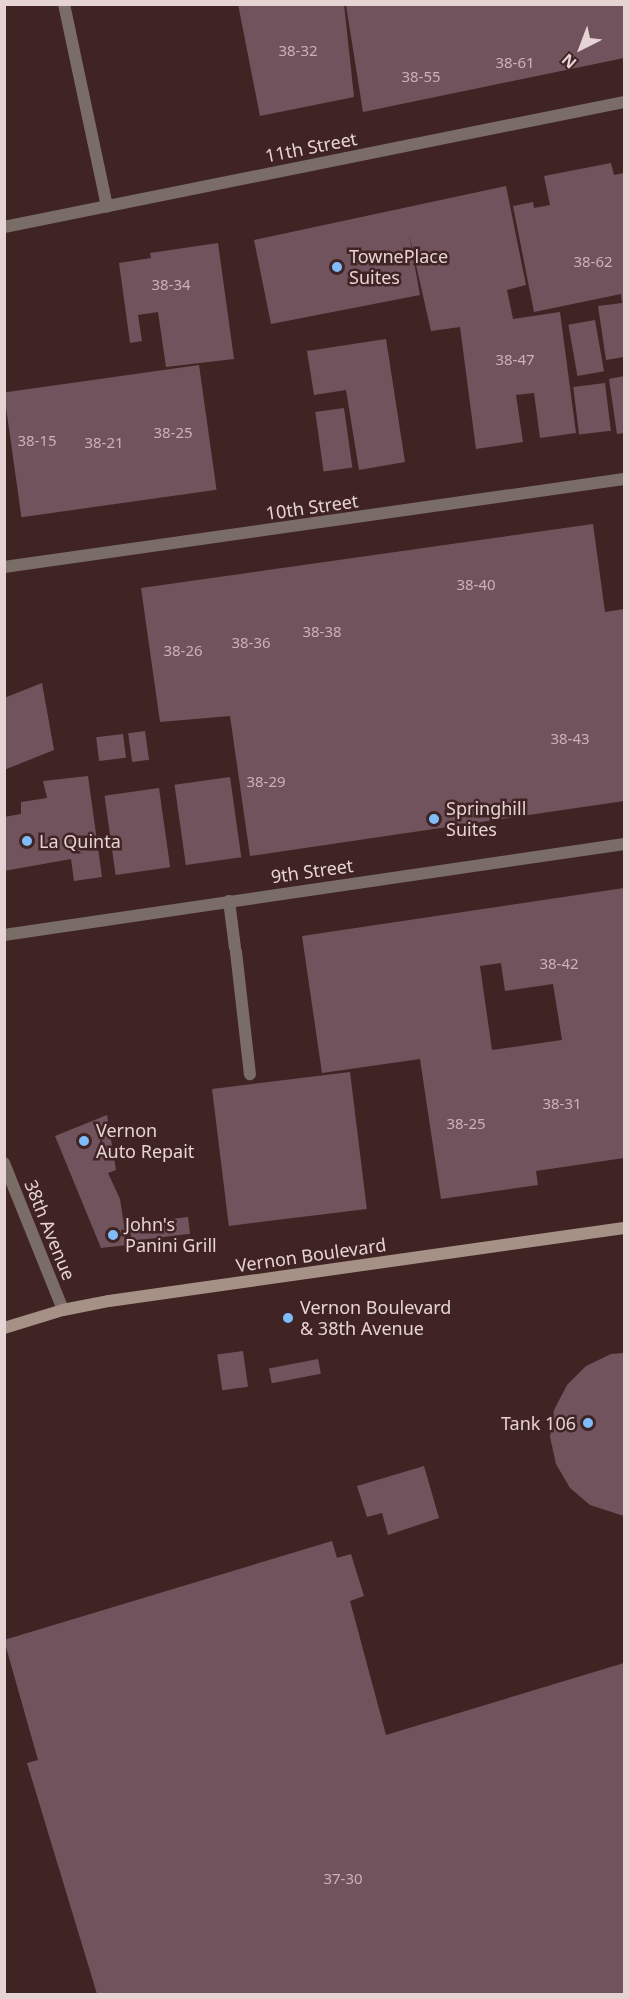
<!DOCTYPE html>
<style>
body{margin:0}
#map{position:relative;width:629px;height:1999px;overflow:hidden;background:#402424;font-family:"Noto Sans",sans-serif}
div>[style]{position:absolute}
.building>*{inset:0;background:#71535e;transform-origin:0 0}
.service>*{height:12px;margin:-6px;padding:0 6px;transform-origin:6px;border-radius:6px;background:#7a6d67}
.minor>*{height:12px;margin:-6px;padding:0 6px;transform-origin:6px;border-radius:6px;background:#7a6d67}
.secondary>*{height:12px;margin:-6px;padding:0 6px;transform-origin:6px;border-radius:6px;background:#a69187}
.dots>*{width:16px;height:16px;translate:-50% -50%;box-sizing:border-box;border:3px solid #402424;border-radius:50%}
span{translate:-50% -50%;white-space:nowrap;text-align:center;line-height:1.15;-webkit-text-stroke:5px #402424;paint-order:stroke}
.number-label{font-size:15px;color:#c9b3b6}
.number-label span{-webkit-text-stroke-width:0}
.street-label{font-size:18px;color:#e6d3d3}
.poi-label{font-size:18px;color:#e6d3d3}
.left{translate:0 -50%;text-align:left}
.right{translate:-100% -50%;text-align:right}
.frame{position:absolute;inset:0;border:6px solid #e6d3d3;pointer-events:none}
.north{position:absolute;left:551px;top:18px;width:60px;height:60px;-webkit-text-stroke:4px #402424;paint-order:stroke;rotate:222deg;font-size:16px;font-weight:700;line-height:24px;text-align:center;color:#e6d3d3}
.north::after{content:'';display:block;margin:auto;width:21px;height:27px;background:#e6d3d3;clip-path:polygon(50% 0,100% 100%,50% 72%,0 100%)}
</style>
<div id="map">
<div class="building">
<i style="clip-path:polygon(238px 4px,344px 4px,354px 97px,260px 116px)"></i>
<i style="clip-path:polygon(346px 5px,624px 5px,624px 58px,363px 112px)"></i>
<i style="clip-path:polygon(611px 163px,614px 175px,624px 173px,624px 357px,606px 360px,598px 306px,622px 303px,621px 294px,534px 312px,513px 206px,533px 202px,534px 208px,550px 205px,544px 176px)"></i>
<i style="clip-path:polygon(506px 186px,526px 285px,507px 290px,513px 319px,560px 312px,576px 433px,540px 438px,534px 393px,516px 395px,523px 442px,476px 449px,460px 327px,431px 331px,409px 234px,420px 295px,271px 324px,254px 240px)"></i>
<i style="clip-path:polygon(218px 243px,234px 359px,166px 367px,158px 312px,138px 315px,142px 341px,130px 343px,119px 263px,151px 258px,150px 253px)"></i>
<i style="left:595px;top:320px;width:52px;height:27px;rotate:80deg"></i>
<i style="clip-path:polygon(386px 339px,405px 462px,359px 470px,346px 390px,314px 395px,307px 351px)"></i>
<i style="left:199px;top:365px;width:126px;height:197px;rotate:82deg"></i>
<i style="clip-path:polygon(624px 376px,624px 433px,617px 434px,609px 379px)"></i>
<i style="left:605px;top:383px;width:48px;height:32px;rotate:83deg"></i>
<i style="left:344px;top:408px;width:60px;height:29px;rotate:82deg"></i>
<i style="clip-path:polygon(593px 524px,605px 612px,624px 609px,624px 801px,250px 856px,230px 716px,160px 722px,141px 588px)"></i>
<i style="clip-path:polygon(42px 683px,54px 750px,4px 770px,4px 698px)"></i>
<i style="left:145px;top:731px;width:29px;height:17px;rotate:82deg"></i>
<i style="left:123px;top:734px;width:24px;height:27px;rotate:83deg"></i>
<i style="clip-path:polygon(88px 776px,102px 877px,74px 881px,71px 859px,4px 871px,4px 817px,21px 814px,21px 802px,47px 798px,43px 781px)"></i>
<i style="left:230px;top:777px;width:81px;height:56px;rotate:82deg"></i>
<i style="left:159px;top:788px;width:80px;height:55px;rotate:82deg"></i>
<i style="clip-path:polygon(evenodd,624px 888px,624px 1158px,536px 1171px,538px 1185px,441px 1199px,420px 1059px,322px 1073px,302px 936px,624px 888px,501px 963px,505px 991px,553px 984px,562px 1040px,492px 1050px,480px 966px,501px 963px)"></i>
<i style="left:350px;top:1072px;width:138px;height:139px;rotate:83deg"></i>
<i style="clip-path:polygon(107px 1115px,116px 1170px,108px 1173px,120px 1199px,127px 1245px,101px 1248px,55px 1136px)"></i>
<i style="left:188px;top:1217px;width:17px;height:59px;rotate:83deg"></i>
<i style="left:243px;top:1351px;width:36px;height:26px;rotate:82deg"></i>
<i style="clip-path:polygon(624px 1353px,624px 1516px,590px 1505px,570px 1488px,556px 1464px,550px 1437px,554px 1410px,567px 1385px,586px 1366px,611px 1354px)"></i>
<i style="left:318px;top:1359px;width:15px;height:50px;rotate:79deg"></i>
<i style="clip-path:polygon(424px 1466px,439px 1518px,388px 1535px,382px 1513px,367px 1517px,357px 1486px)"></i>
<i style="clip-path:polygon(332px 1541px,337px 1558px,351px 1554px,364px 1596px,350px 1601px,386px 1735px,624px 1663px,624px 1994px,97px 1994px,27px 1763px,38px 1760px,4px 1640px)"></i>
</div>
<div class="service">
<i style="left:64px;top:4px;width:207px;rotate:78deg"></i>
<i style="left:229px;top:901px;width:47px;rotate:82.7deg"></i>
<i style="left:236px;top:952px;width:123px;rotate:83.5deg"></i>
</div>
<div class="minor">
<i style="left:4px;top:227px;width:632px;rotate:-11.4deg"></i>
<i style="left:4px;top:567px;width:626px;rotate:-8.08deg"></i>
<i style="left:4px;top:935px;width:627px;rotate:-8.35deg"></i>
<i style="left:4px;top:1163px;width:158px;rotate:68.1deg"></i>
</div>
<div class="secondary">
<i style="left:4px;top:1328px;width:62px;rotate:-17deg"></i>
<i style="left:63px;top:1310px;width:47px;rotate:-11.1deg"></i>
<i style="left:109px;top:1301px;width:520px;rotate:-8.07deg"></i>
</div>
<div class="dots">
<i style="left:337px;top:267px;background:#7fbdfa"></i>
<i style="left:434px;top:819px;background:#7fbdfa"></i>
<i style="left:27px;top:841px;background:#7fbdfa"></i>
<i style="left:84px;top:1141px;background:#7fbdfa"></i>
<i style="left:113px;top:1235px;background:#7fbdfa"></i>
<i style="left:288px;top:1318px;background:#7fbdfa"></i>
<i style="left:588px;top:1423px;background:#7fbdfa"></i>
</div>
<div class="number-label">
<span style="left:298px;top:51px">38-32</span>
<span style="left:515px;top:63px">38-61</span>
<span style="left:421px;top:77px">38-55</span>
<span style="left:593px;top:262px">38-62</span>
<span style="left:171px;top:285px">38-34</span>
<span style="left:515px;top:360px">38-47</span>
<span style="left:173px;top:433px">38-25</span>
<span style="left:37px;top:441px">38-15</span>
<span style="left:104px;top:443px">38-21</span>
<span style="left:476px;top:585px">38-40</span>
<span style="left:322px;top:632px">38-38</span>
<span style="left:251px;top:643px">38-36</span>
<span style="left:183px;top:651px">38-26</span>
<span style="left:570px;top:739px">38-43</span>
<span style="left:266px;top:782px">38-29</span>
<span style="left:559px;top:964px">38-42</span>
<span style="left:562px;top:1104px">38-31</span>
<span style="left:466px;top:1124px">38-25</span>
<span style="left:343px;top:1879px">37-30</span>
</div>
<div class="street-label">
<span style="left:311px;top:147px;rotate:-11deg">11th Street</span>
<span style="left:312px;top:507px;rotate:-8deg">10th Street</span>
<span style="left:312px;top:871px;rotate:-8deg">9th Street</span>
<span style="left:50px;top:1230px;rotate:68deg">38th Avenue</span>
<span style="left:311px;top:1255px;rotate:-8deg">Vernon Boulevard</span>
</div>
<div class="poi-label">
<span class="left" style="left:349px;top:267px">TownePlace<br>Suites</span>
<span class="left" style="left:446px;top:819px">Springhill<br>Suites</span>
<span class="left" style="left:39px;top:841px">La Quinta</span>
<span class="left" style="left:96px;top:1141px">Vernon<br>Auto Repait</span>
<span class="left" style="left:125px;top:1235px">John's<br>Panini Grill</span>
<span class="left" style="left:300px;top:1318px">Vernon Boulevard<br>&amp; 38th Avenue</span>
<span class="right" style="left:576px;top:1423px">Tank 106</span>
</div>
<div class="frame"></div>
<div class="north">N</div>
</div>
